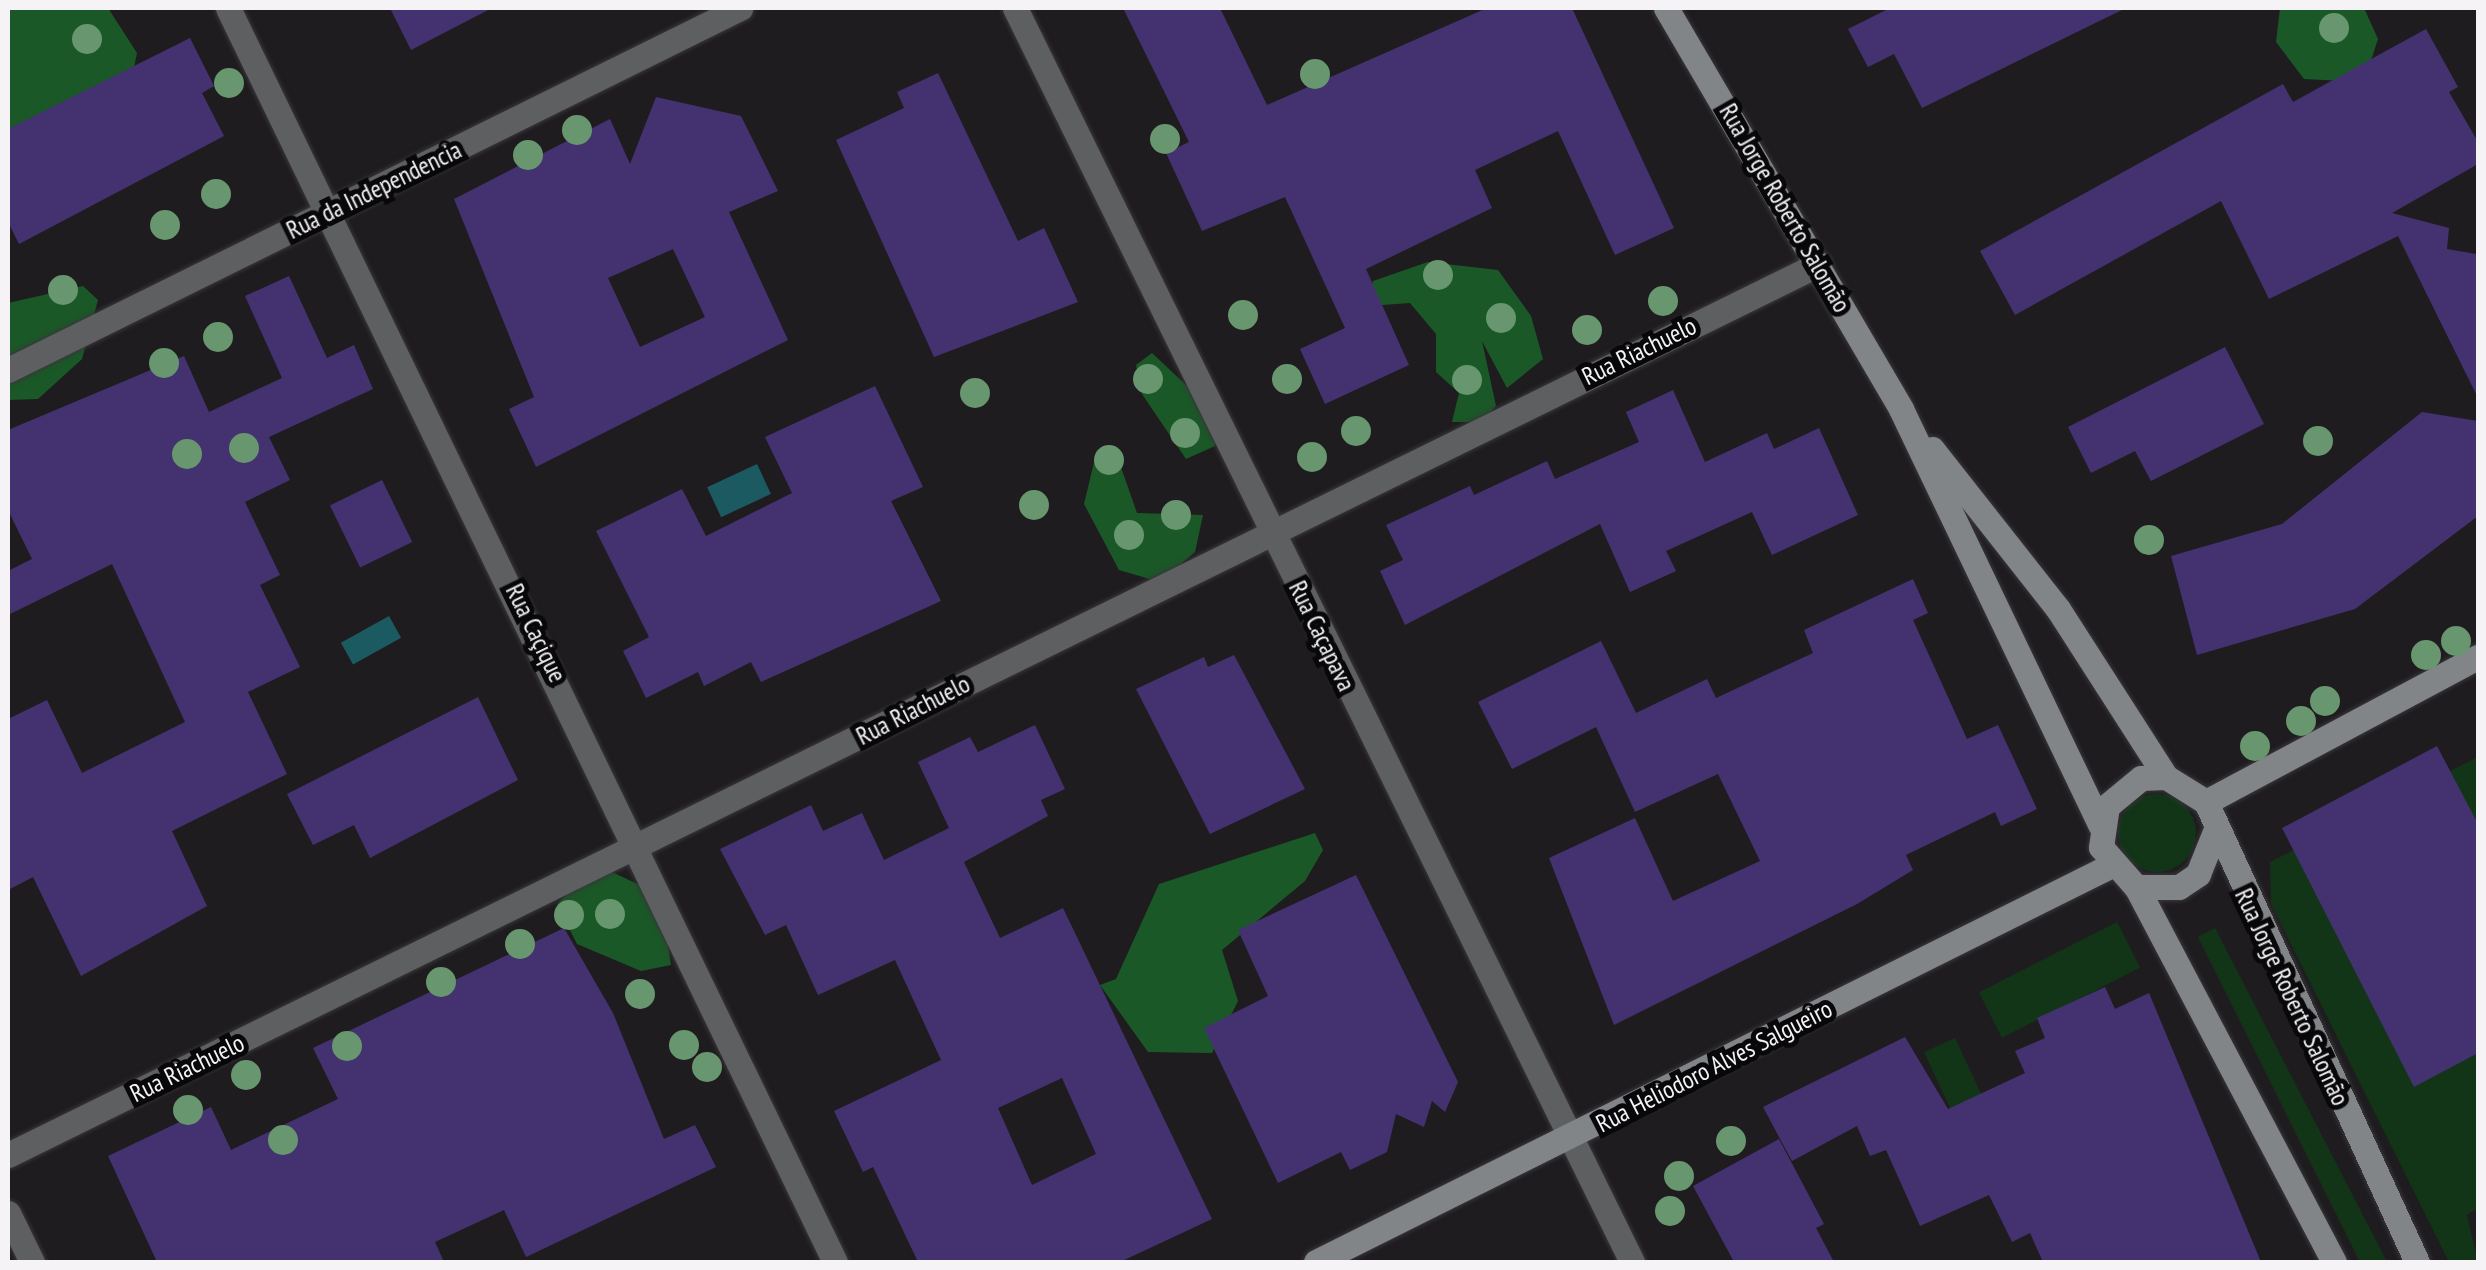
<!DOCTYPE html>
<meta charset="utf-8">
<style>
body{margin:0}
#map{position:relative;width:2486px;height:1270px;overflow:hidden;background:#1f1c20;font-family:"PT Sans Narrow",sans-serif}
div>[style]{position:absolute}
.green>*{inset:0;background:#123518;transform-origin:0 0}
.round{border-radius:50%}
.forest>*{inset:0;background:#1a5927}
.water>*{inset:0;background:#1c5a61;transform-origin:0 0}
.building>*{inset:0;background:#443270;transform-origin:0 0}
.roads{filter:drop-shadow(0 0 2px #39363a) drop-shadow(0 0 2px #39363a)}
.street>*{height:25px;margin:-12.5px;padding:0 12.5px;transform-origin:12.5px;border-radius:12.5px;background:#5d5f61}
.secondary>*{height:25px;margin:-12.5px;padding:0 12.5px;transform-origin:12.5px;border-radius:12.5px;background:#818588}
.trees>*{width:30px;height:30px;margin:-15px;border-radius:50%;background:#68966e}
span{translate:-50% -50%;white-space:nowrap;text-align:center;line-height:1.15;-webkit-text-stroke:10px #080709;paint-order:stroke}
.street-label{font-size:25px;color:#f5f3f6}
.frame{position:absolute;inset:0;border:10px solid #f5f3f6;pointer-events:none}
</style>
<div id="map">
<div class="green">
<i style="clip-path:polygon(2478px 757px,2478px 1208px,2467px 1215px,2478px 1262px,2449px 1262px,2271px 904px,2270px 862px)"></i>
<i class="round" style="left:2118px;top:794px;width:78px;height:78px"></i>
<i style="left:2117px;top:922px;width:51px;height:155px;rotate:63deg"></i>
<i style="clip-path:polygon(2215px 928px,2387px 1262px,2360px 1262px,2198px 937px)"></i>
<i style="left:1955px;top:1038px;width:65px;height:34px;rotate:65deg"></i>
</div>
<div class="forest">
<i style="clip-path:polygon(8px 8px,108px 8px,137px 53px,128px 96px,24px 149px,8px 140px)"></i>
<i style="clip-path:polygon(2280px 8px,2364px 8px,2378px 39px,2364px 82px,2304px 79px,2276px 42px)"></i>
<i style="clip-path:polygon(1428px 262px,1498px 270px,1531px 316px,1543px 359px,1507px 388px,1482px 341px,1496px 406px,1481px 422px,1452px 422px,1459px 393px,1436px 372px,1436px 334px,1410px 303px,1368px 306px,1373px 281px)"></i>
<i style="clip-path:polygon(83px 286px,98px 300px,82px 359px,38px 399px,8px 400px,8px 303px)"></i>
<i style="clip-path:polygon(1152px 353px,1219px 416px,1215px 446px,1186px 459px,1142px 394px,1136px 365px)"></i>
<i style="clip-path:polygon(1097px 450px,1117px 456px,1137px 513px,1203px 515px,1195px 552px,1160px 582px,1119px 570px,1084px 504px)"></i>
<i style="clip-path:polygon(1315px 833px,1323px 850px,1305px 881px,1222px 950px,1238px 1001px,1212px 1053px,1148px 1052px,1100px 985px,1116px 979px,1159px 884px)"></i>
<i style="clip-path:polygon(597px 865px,661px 895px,671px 965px,641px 971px,577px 944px,557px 904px)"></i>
</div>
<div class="water">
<i style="left:757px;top:464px;width:33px;height:55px;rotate:65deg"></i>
<i style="left:389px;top:616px;width:25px;height:55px;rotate:61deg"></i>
</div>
<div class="building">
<i style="clip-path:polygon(390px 8px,492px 8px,411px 50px)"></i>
<i style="clip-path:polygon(1123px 8px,1220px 8px,1267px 105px,1487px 8px,1572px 8px,1674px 228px,1615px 255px,1558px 131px,1475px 170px,1492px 208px,1366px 269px,1409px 365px,1325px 404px,1300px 349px,1345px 328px,1285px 197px,1202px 231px,1166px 153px,1189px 142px)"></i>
<i style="clip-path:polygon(1890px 8px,2126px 8px,1922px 108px,1894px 54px,1868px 67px,1848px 29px)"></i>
<i style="clip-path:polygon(2426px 29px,2458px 87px,2449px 92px,2478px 142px,2478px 164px,2392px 213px,2449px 228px,2447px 249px,2476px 254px,2478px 398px,2398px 236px,2269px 299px,2221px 201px,2015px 315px,1980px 251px,2283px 84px,2293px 102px)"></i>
<i style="clip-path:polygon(190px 38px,214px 86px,202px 93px,224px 136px,19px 244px,8px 222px,8px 129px)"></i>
<i style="clip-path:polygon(938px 73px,1018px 241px,1044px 228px,1078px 302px,934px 357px,836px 140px,904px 108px,897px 92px)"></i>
<i style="clip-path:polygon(evenodd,656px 97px,741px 116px,778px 191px,729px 212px,788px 340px,536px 467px,509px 409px,534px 397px,454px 199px,610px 119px,630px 164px,656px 97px,673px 249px,705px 317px,640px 347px,608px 278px,673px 249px)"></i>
<i style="clip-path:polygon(289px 276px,327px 358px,354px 345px,373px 389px,269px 437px,290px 480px,245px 502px,280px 575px,260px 585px,300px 667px,248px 692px,287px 774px,172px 831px,207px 906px,81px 976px,33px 877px,8px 890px,8px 719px,47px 700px,82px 773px,185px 722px,112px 564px,8px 615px,8px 571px,32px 559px,8px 510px,8px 430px,184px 356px,209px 412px,282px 378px,245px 296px)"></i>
<i style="clip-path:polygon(2225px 347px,2264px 424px,2151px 481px,2135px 451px,2091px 473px,2068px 427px)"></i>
<i style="clip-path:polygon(875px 386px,923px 487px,891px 501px,941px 601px,761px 682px,751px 662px,704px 686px,698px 672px,646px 698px,623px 651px,649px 637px,596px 531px,682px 489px,706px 536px,792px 493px,765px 437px)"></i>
<i style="clip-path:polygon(1673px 390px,1705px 462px,1767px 433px,1774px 449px,1819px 428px,1858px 515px,1772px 555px,1752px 512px,1666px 551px,1676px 571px,1630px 592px,1600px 524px,1405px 625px,1380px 571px,1403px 560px,1386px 525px,1470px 486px,1474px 495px,1547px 461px,1555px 479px,1639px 442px,1626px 412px)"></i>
<i style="clip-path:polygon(2422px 412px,2478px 421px,2478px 516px,2355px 609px,2197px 655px,2171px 556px,2282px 524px)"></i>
<i style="left:382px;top:480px;width:69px;height:58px;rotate:64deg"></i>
<i style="clip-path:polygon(1913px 579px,1928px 613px,1913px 620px,1967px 739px,1998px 725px,2037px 809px,2001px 826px,1995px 812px,1906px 855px,1913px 870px,1857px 904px,1614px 1025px,1549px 858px,1635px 818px,1673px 901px,1760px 861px,1718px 774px,1635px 812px,1596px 727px,1512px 769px,1478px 702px,1601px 641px,1636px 713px,1707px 679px,1716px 698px,1813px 653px,1804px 630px)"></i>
<i style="clip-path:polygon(1234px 655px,1305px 789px,1210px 834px,1136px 689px,1204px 657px,1208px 667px)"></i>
<i style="clip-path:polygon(478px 697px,518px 780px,370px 858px,354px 825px,313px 845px,287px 794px)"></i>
<i style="clip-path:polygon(evenodd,1035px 725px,1065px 789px,1041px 800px,1048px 816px,964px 862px,1000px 938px,1063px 908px,1212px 1219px,1120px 1262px,918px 1262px,873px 1167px,863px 1172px,834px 1111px,941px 1060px,895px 960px,818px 995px,786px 925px,765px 935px,720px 849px,811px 805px,823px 831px,862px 813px,884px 860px,949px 828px,918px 762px,970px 737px,978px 752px,1035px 725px,1062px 1078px,1096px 1154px,1032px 1185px,998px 1108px,1062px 1078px)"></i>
<i style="clip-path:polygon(2437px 746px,2478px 824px,2478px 1053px,2414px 1087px,2282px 828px)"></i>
<i style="clip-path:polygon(1356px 875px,1458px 1082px,1445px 1112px,1432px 1101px,1424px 1127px,1396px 1114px,1387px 1152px,1350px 1170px,1341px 1152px,1278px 1183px,1204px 1028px,1268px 996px,1238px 930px)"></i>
<i style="clip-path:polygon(564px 928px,613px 1013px,664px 1139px,695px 1125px,716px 1167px,526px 1257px,504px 1210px,435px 1242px,444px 1262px,157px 1262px,108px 1156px,211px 1107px,231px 1150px,338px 1099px,313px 1048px)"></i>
<i style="clip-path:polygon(2105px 987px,2115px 1009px,2149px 993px,2261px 1262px,2043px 1262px,2030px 1233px,2012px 1242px,1989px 1195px,1920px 1226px,1886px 1150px,1870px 1156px,1857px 1126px,1792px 1161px,1763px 1107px,1905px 1037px,1948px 1109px,2025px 1073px,2015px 1051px,2045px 1038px,2037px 1018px)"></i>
<i style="clip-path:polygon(1779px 1139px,1824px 1224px,1816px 1228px,1834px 1262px,1734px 1262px,1693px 1186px)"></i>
</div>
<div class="roads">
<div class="street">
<i style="left:228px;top:8px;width:1393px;rotate:64.17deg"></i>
<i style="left:1015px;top:8px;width:1398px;rotate:63.8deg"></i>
<i style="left:8px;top:370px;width:817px;rotate:-26.31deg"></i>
<i style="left:8px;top:1155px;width:2018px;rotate:-26.2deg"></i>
<i style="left:8px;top:1213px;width:55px;rotate:63.9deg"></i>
</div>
<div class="secondary">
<i style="left:1666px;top:8px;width:465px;rotate:59.6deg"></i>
<i style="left:1901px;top:409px;width:462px;rotate:64.4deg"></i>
<i style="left:1932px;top:449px;width:204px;rotate:51.8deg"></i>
<i style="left:2058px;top:609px;width:200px;rotate:57.3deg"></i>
<i style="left:2206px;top:802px;width:308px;rotate:-28.1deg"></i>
<i style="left:2136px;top:887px;width:43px"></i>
<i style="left:2179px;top:887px;width:23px;rotate:-34deg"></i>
<i style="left:2198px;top:874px;width:43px;rotate:-68.2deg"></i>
<i style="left:1316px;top:1262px;width:887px;rotate:-26.51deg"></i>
<i style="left:2334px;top:1262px;width:424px;rotate:-117.8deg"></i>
<i style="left:2136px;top:887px;width:53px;rotate:-131.2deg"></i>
<i style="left:2101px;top:847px;width:41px;rotate:-81.7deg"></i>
<i style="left:2107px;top:806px;width:44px;rotate:-39.5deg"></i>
<i style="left:2141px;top:778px;width:25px;rotate:-2deg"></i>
<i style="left:2166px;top:777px;width:47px;rotate:32deg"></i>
<i style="left:2206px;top:802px;width:506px;rotate:65.36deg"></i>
</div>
</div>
<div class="trees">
<i style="left:2334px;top:28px"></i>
<i style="left:87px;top:39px"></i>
<i style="left:1315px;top:74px"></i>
<i style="left:229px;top:83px"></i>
<i style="left:577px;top:130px"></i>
<i style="left:1165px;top:139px"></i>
<i style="left:528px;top:155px"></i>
<i style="left:216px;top:194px"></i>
<i style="left:165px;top:225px"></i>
<i style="left:1438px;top:275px"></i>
<i style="left:63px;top:290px"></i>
<i style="left:1663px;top:301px"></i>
<i style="left:1243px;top:315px"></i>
<i style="left:1501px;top:318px"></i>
<i style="left:1587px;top:330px"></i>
<i style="left:218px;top:337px"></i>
<i style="left:164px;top:363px"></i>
<i style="left:1148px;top:379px"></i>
<i style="left:1287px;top:379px"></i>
<i style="left:1467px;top:380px"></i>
<i style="left:975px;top:393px"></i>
<i style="left:1356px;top:431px"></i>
<i style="left:1185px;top:433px"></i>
<i style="left:2318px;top:441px"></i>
<i style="left:244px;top:448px"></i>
<i style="left:187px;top:454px"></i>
<i style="left:1312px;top:457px"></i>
<i style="left:1109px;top:460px"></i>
<i style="left:1034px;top:505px"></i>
<i style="left:1176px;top:515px"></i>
<i style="left:1129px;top:535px"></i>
<i style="left:2149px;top:540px"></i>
<i style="left:2456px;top:641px"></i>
<i style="left:2426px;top:655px"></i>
<i style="left:2325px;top:701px"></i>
<i style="left:2301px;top:721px"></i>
<i style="left:2255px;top:746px"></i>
<i style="left:610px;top:914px"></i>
<i style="left:569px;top:915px"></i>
<i style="left:520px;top:944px"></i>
<i style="left:441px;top:982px"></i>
<i style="left:640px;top:994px"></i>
<i style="left:684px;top:1045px"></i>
<i style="left:347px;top:1046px"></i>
<i style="left:707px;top:1067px"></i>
<i style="left:246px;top:1075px"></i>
<i style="left:188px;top:1110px"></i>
<i style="left:283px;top:1140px"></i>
<i style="left:1731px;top:1141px"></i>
<i style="left:1679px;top:1176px"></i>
<i style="left:1670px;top:1211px"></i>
</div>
<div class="street-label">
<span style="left:374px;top:190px;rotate:-26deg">Rua da Independencia</span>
<span style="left:1785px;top:208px;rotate:60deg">Rua Jorge Roberto Salomão</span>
<span style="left:1639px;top:351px;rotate:-26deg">Rua Riachuelo</span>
<span style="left:536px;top:633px;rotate:64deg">Rua Caçique</span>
<span style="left:1322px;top:636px;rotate:64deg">Rua Caçapava</span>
<span style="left:913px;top:710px;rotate:-27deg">Rua Riachuelo</span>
<span style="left:2292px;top:997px;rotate:65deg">Rua Jorge Roberto Salomão</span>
<span style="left:1714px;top:1066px;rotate:-27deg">Rua Heliodoro Alves Salgueiro</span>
<span style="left:187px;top:1068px;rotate:-26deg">Rua Riachuelo</span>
</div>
<div class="frame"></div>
</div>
